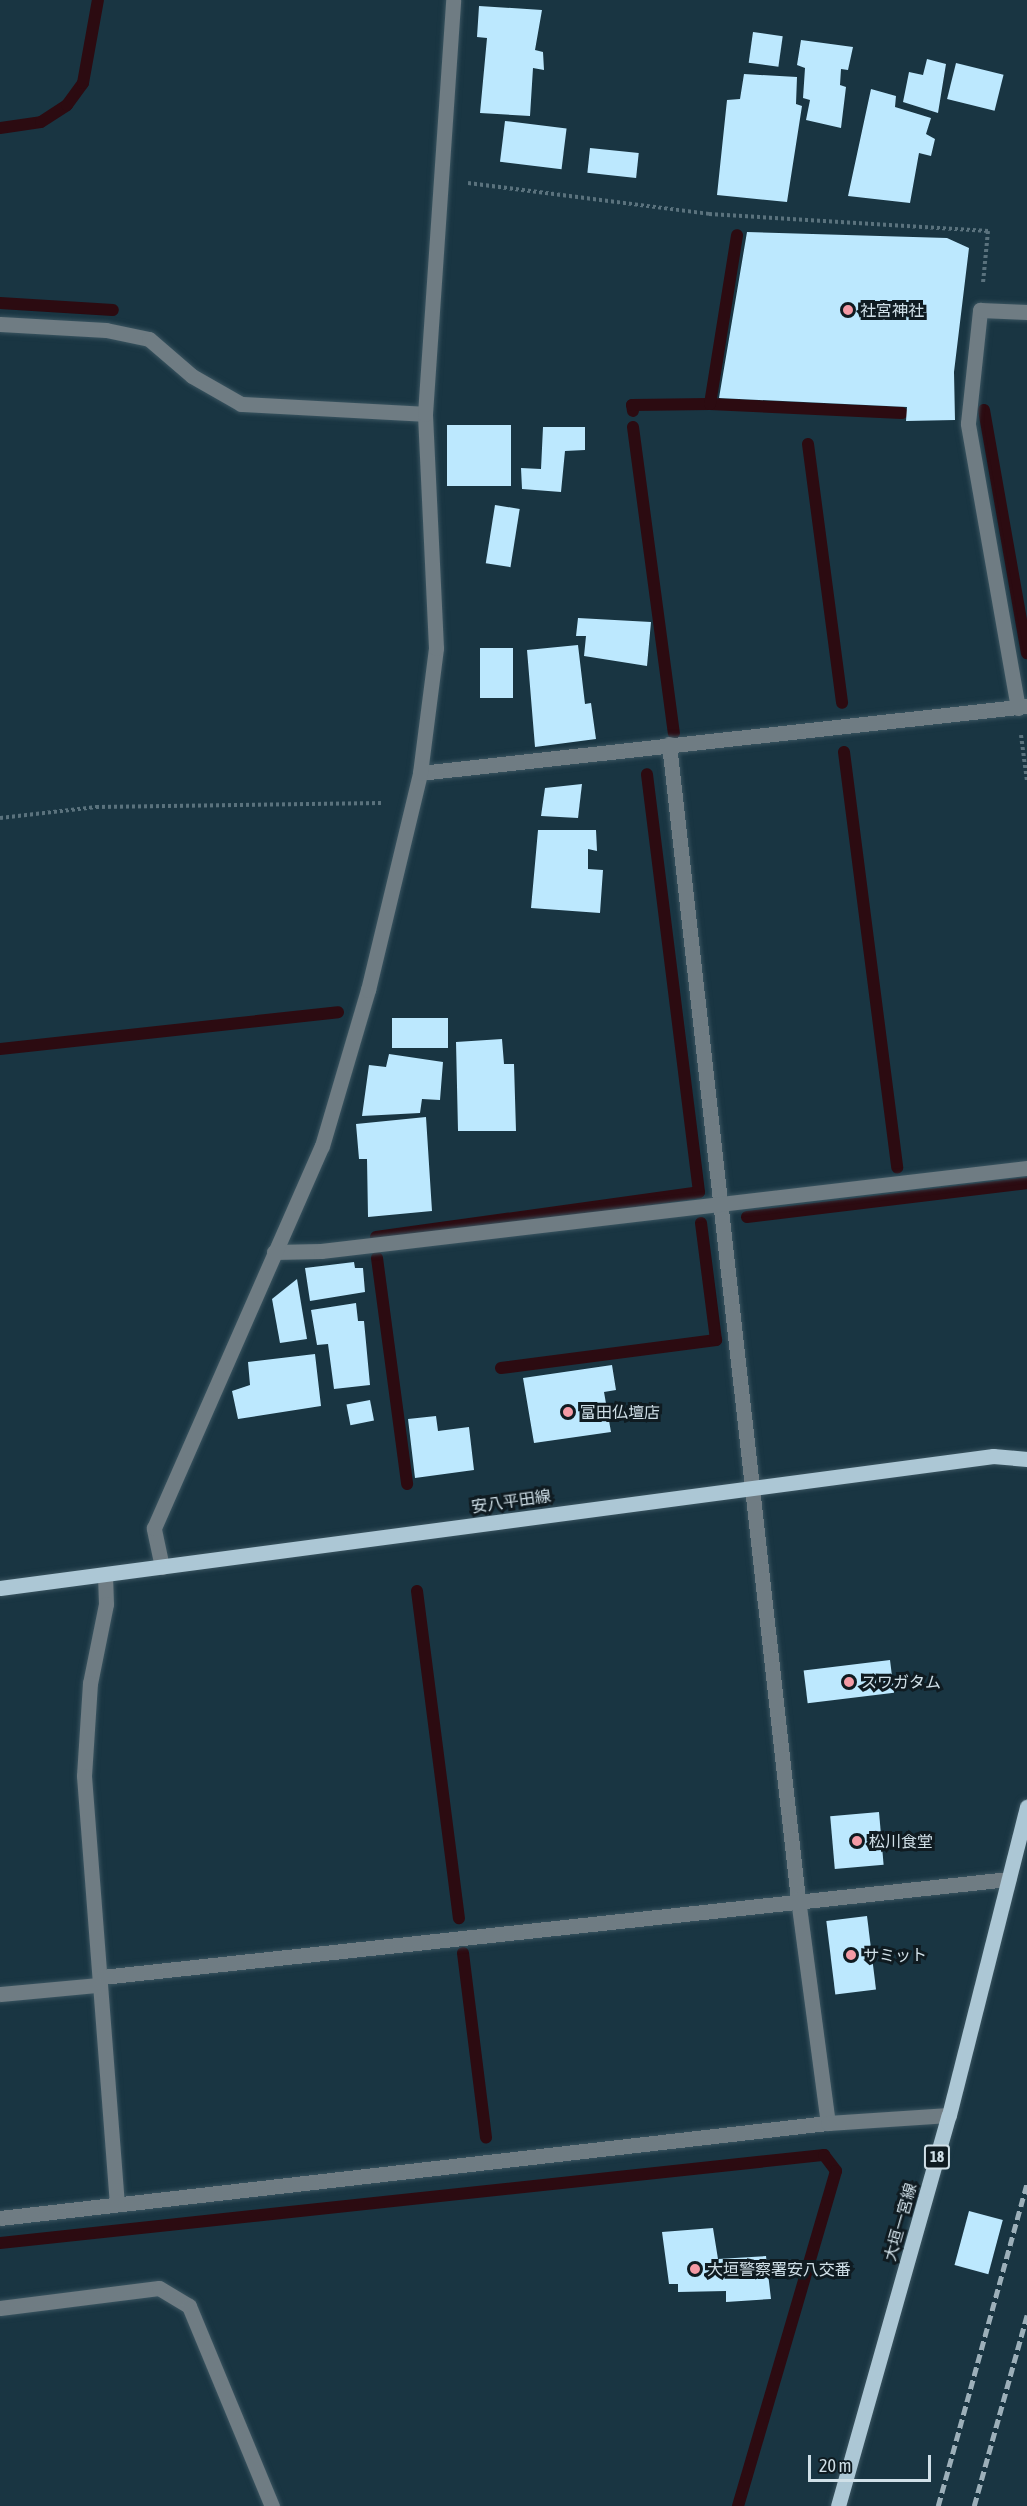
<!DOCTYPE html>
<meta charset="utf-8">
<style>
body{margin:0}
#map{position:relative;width:1027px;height:2506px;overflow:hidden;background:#193542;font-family:"Asap Condensed","Noto Sans JP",sans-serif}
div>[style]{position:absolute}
.stream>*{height:12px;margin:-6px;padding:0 6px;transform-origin:6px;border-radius:6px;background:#2c0b11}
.building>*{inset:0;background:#bce8fe;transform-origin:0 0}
.path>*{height:4px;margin-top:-2px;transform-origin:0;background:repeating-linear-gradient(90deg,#5a727d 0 3px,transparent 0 6px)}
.roads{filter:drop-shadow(0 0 2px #3a5460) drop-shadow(0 0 2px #3a5460)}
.minor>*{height:15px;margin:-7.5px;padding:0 7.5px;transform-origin:7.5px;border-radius:7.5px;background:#6f7c83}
.major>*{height:15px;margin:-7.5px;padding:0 7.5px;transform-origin:7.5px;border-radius:7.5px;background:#acc7d5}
.rail>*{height:4.5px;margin-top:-2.25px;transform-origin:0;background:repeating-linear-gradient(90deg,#9cafb9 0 9px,transparent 0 13.5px)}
.dots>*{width:16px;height:16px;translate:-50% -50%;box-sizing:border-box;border:3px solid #0f1b21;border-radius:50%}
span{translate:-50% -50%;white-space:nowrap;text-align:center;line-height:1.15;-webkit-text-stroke:6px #0f1b21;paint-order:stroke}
.shield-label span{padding:2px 4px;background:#0f1b21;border:2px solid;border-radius:4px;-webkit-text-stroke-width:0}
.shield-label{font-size:15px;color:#d0e0e8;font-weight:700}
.poi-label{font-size:16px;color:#d0e0e8}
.left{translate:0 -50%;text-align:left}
.street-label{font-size:16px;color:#d0e0e8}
.scale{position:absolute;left:808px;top:2455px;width:123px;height:27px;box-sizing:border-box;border:3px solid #d0e0e8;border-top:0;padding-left:8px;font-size:18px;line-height:21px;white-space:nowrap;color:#d0e0e8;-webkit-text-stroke:4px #0f1b21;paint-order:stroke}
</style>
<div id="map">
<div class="stream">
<i style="left:0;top:128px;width:41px;rotate:-8.3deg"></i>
<i style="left:41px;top:122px;width:31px;rotate:-33deg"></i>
<i style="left:67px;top:105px;width:27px;rotate:-54deg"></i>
<i style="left:83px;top:83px;width:84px;rotate:-79.8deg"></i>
<i style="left:0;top:303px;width:113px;rotate:3.5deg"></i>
<i style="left:710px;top:404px;width:192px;rotate:2.7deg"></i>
<i style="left:984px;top:410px;width:247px;rotate:80deg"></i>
<i style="left:633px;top:411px;width:6px;rotate:-99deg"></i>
<i style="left:632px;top:405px;width:78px;rotate:-0.7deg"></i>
<i style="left:710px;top:404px;width:171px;rotate:-80.9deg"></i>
<i style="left:633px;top:427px;width:309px;rotate:82.4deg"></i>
<i style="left:808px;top:444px;width:261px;rotate:82.5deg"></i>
<i style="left:844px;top:752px;width:419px;rotate:82.7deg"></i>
<i style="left:0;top:1049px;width:340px;rotate:-6.2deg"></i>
<i style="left:747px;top:1217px;width:282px;rotate:-6.9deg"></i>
<i style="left:376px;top:1237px;width:326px;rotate:-7.9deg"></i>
<i style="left:699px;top:1192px;width:421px;rotate:-97.1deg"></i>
<i style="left:377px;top:1258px;width:228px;rotate:82.4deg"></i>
<i style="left:501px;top:1368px;width:217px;rotate:-7.4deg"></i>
<i style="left:716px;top:1340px;width:118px;rotate:-97.3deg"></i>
<i style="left:417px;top:1591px;width:330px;rotate:82.7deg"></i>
<i style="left:463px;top:1953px;width:186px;rotate:82.9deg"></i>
<i style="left:0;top:2243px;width:829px;rotate:-6.1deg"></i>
<i style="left:824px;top:2155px;width:20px;rotate:53deg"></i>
<i style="left:836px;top:2171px;width:349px;rotate:106.3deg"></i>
</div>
<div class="building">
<i style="clip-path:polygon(479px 6px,542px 10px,535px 50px,543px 52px,544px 70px,533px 68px,530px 116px,480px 113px,487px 38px,477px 37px)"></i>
<i style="left:753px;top:32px;width:30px;height:31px;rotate:8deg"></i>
<i style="clip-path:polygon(801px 40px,853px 47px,848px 70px,841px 69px,840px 85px,846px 87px,841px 128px,806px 120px,810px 100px,803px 98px,805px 68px,797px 65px)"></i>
<i style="clip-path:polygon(927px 59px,946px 64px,938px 113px,903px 102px,909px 72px,923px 75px)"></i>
<i style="left:956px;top:63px;width:49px;height:37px;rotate:14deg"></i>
<i style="clip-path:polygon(744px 74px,797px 77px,796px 104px,802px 106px,787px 202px,717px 195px,727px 100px,740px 99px)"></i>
<i style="clip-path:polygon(871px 89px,896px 96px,895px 107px,931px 118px,926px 134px,935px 139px,931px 156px,919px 153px,910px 203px,848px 196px)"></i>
<i style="left:505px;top:121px;width:62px;height:41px;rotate:7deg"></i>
<i style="left:590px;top:148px;width:49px;height:25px;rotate:6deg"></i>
<i style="clip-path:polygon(747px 232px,947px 238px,969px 248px,954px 372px,955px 420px,906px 421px,907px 407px,719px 398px)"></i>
<i style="left:447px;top:425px;width:64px;height:61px"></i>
<i style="clip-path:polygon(543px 427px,585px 427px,585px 450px,565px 451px,561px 492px,522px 489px,521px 468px,541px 469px)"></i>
<i style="left:495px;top:505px;width:25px;height:59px;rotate:9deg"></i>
<i style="clip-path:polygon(578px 618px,651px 622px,647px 666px,584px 656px,586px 636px,576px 636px)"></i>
<i style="clip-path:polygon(578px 645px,585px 704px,591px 703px,596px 739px,535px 747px,527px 650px)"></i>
<i style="left:480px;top:648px;width:33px;height:50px"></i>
<i style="clip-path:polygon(582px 784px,578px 818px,541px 816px,545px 788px)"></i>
<i style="clip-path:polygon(538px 830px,596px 830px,597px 851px,588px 849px,588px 869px,603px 870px,600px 913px,531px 908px)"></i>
<i style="left:392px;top:1018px;width:56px;height:30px"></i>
<i style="clip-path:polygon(502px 1039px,504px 1064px,514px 1064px,516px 1131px,458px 1131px,456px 1042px)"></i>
<i style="clip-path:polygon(389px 1054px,443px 1062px,440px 1100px,422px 1099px,420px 1113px,362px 1116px,369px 1065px,386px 1067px)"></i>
<i style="clip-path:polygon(426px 1117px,432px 1211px,368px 1217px,367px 1159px,359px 1159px,356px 1124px)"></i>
<i style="clip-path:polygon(354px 1262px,355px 1268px,363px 1268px,365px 1292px,310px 1301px,305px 1268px)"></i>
<i style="clip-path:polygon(297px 1279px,307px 1339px,280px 1343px,272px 1299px)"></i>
<i style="clip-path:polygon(356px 1303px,358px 1321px,364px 1321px,370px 1385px,334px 1389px,328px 1344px,317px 1345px,311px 1310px)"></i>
<i style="clip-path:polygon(315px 1354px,321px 1406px,238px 1419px,232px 1391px,250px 1385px,248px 1362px)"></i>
<i style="clip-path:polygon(612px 1365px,616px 1390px,604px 1392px,611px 1432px,534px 1443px,523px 1378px)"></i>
<i style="left:370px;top:1400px;width:21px;height:24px;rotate:79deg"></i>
<i style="clip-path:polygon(436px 1416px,438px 1431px,469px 1427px,474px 1470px,415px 1478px,408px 1419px)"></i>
<i style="left:890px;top:1660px;width:33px;height:87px;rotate:83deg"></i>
<i style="left:879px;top:1812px;width:53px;height:49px;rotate:85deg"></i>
<i style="left:867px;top:1916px;width:74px;height:41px;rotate:83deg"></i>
<i style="left:969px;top:2211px;width:35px;height:56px;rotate:15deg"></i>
<i style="clip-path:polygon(713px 2228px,718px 2259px,766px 2256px,771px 2299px,726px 2302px,726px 2291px,678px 2292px,678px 2284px,669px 2284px,662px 2232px)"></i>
</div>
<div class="path">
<i style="left:468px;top:183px;width:243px;rotate:7.3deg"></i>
<i style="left:709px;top:214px;width:280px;rotate:3.5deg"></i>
<i style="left:988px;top:231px;width:52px;rotate:95.5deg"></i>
<i style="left:1021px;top:735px;width:46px;rotate:82.6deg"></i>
<i style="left:0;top:818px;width:97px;rotate:-6.5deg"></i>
<i style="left:96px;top:807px;width:286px;rotate:-0.8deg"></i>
</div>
<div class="roads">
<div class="minor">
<i style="left:0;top:324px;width:106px;rotate:3.2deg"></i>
<i style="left:106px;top:330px;width:44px;rotate:11.8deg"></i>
<i style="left:149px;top:339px;width:57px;rotate:40.7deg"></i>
<i style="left:192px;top:376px;width:56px;rotate:29.7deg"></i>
<i style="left:241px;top:404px;width:184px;rotate:3.1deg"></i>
<i style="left:1018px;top:708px;width:289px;rotate:-100deg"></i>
<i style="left:968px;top:423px;width:114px;rotate:-83.9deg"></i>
<i style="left:980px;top:310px;width:47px;rotate:2.4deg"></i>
<i style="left:669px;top:744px;width:1162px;rotate:83.63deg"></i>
<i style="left:798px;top:1899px;width:226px;rotate:82.4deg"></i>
<i style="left:420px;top:773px;width:611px;rotate:-6.3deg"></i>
<i style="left:274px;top:1252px;width:47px;rotate:-1.2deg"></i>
<i style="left:321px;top:1251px;width:711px;rotate:-6.71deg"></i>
<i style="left:162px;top:1567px;width:40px;rotate:-102deg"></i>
<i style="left:154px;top:1528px;width:417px;rotate:-66.3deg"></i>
<i style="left:322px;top:1146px;width:163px;rotate:-73.6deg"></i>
<i style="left:368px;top:990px;width:223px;rotate:-76.5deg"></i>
<i style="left:420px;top:773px;width:126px;rotate:-82.7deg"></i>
<i style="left:436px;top:648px;width:234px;rotate:-92.7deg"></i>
<i style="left:425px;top:414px;width:415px;rotate:-86.1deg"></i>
<i style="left:105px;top:1575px;width:29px;rotate:88deg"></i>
<i style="left:106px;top:1604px;width:81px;rotate:101.4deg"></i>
<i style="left:90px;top:1683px;width:93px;rotate:93.7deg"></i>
<i style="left:84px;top:1776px;width:429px;rotate:85.6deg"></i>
<i style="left:102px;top:1977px;width:912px;rotate:-6.17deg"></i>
<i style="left:0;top:1994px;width:97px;rotate:-5.3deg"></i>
<i style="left:0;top:2218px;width:833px;rotate:-6.55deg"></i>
<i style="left:828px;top:2123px;width:121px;rotate:-3.8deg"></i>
<i style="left:0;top:2308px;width:160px;rotate:-7.2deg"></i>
<i style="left:159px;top:2288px;width:35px;rotate:31deg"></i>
<i style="left:189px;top:2306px;width:217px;rotate:67.5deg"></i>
</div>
<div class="major">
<i style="left:0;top:1588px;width:1002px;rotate:-7.57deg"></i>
<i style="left:993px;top:1456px;width:34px;rotate:5deg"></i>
<i style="left:838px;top:2506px;width:406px;rotate:-74.2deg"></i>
<i style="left:949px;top:2115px;width:318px;rotate:-75.8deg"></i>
</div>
</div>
<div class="rail">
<i style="left:938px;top:2506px;width:336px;rotate:-74.6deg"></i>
<i style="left:974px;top:2506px;width:198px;rotate:-74.5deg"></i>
</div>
<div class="dots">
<i style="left:848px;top:310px;background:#f49aa5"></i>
<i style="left:568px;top:1412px;background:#f49aa5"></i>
<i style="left:849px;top:1682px;background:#f49aa5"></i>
<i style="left:857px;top:1841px;background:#f49aa5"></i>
<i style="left:851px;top:1955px;background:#f49aa5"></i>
<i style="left:695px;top:2269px;background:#f49aa5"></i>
</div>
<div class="shield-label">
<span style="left:937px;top:2157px">18</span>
</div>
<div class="poi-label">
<span class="left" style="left:860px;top:310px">社宮神社</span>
<span class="left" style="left:580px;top:1412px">富田仏壇店</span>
<span class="left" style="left:861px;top:1682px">スワガタム</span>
<span class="left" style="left:869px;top:1841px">松川食堂</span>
<span class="left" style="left:863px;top:1955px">サミット</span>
<span class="left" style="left:707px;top:2269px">大垣警察署安八交番</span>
</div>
<div class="street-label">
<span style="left:511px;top:1501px;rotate:-8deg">安八平田線</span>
<span style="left:900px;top:2222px;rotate:-74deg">大垣一宮線</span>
</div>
<div class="scale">20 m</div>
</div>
